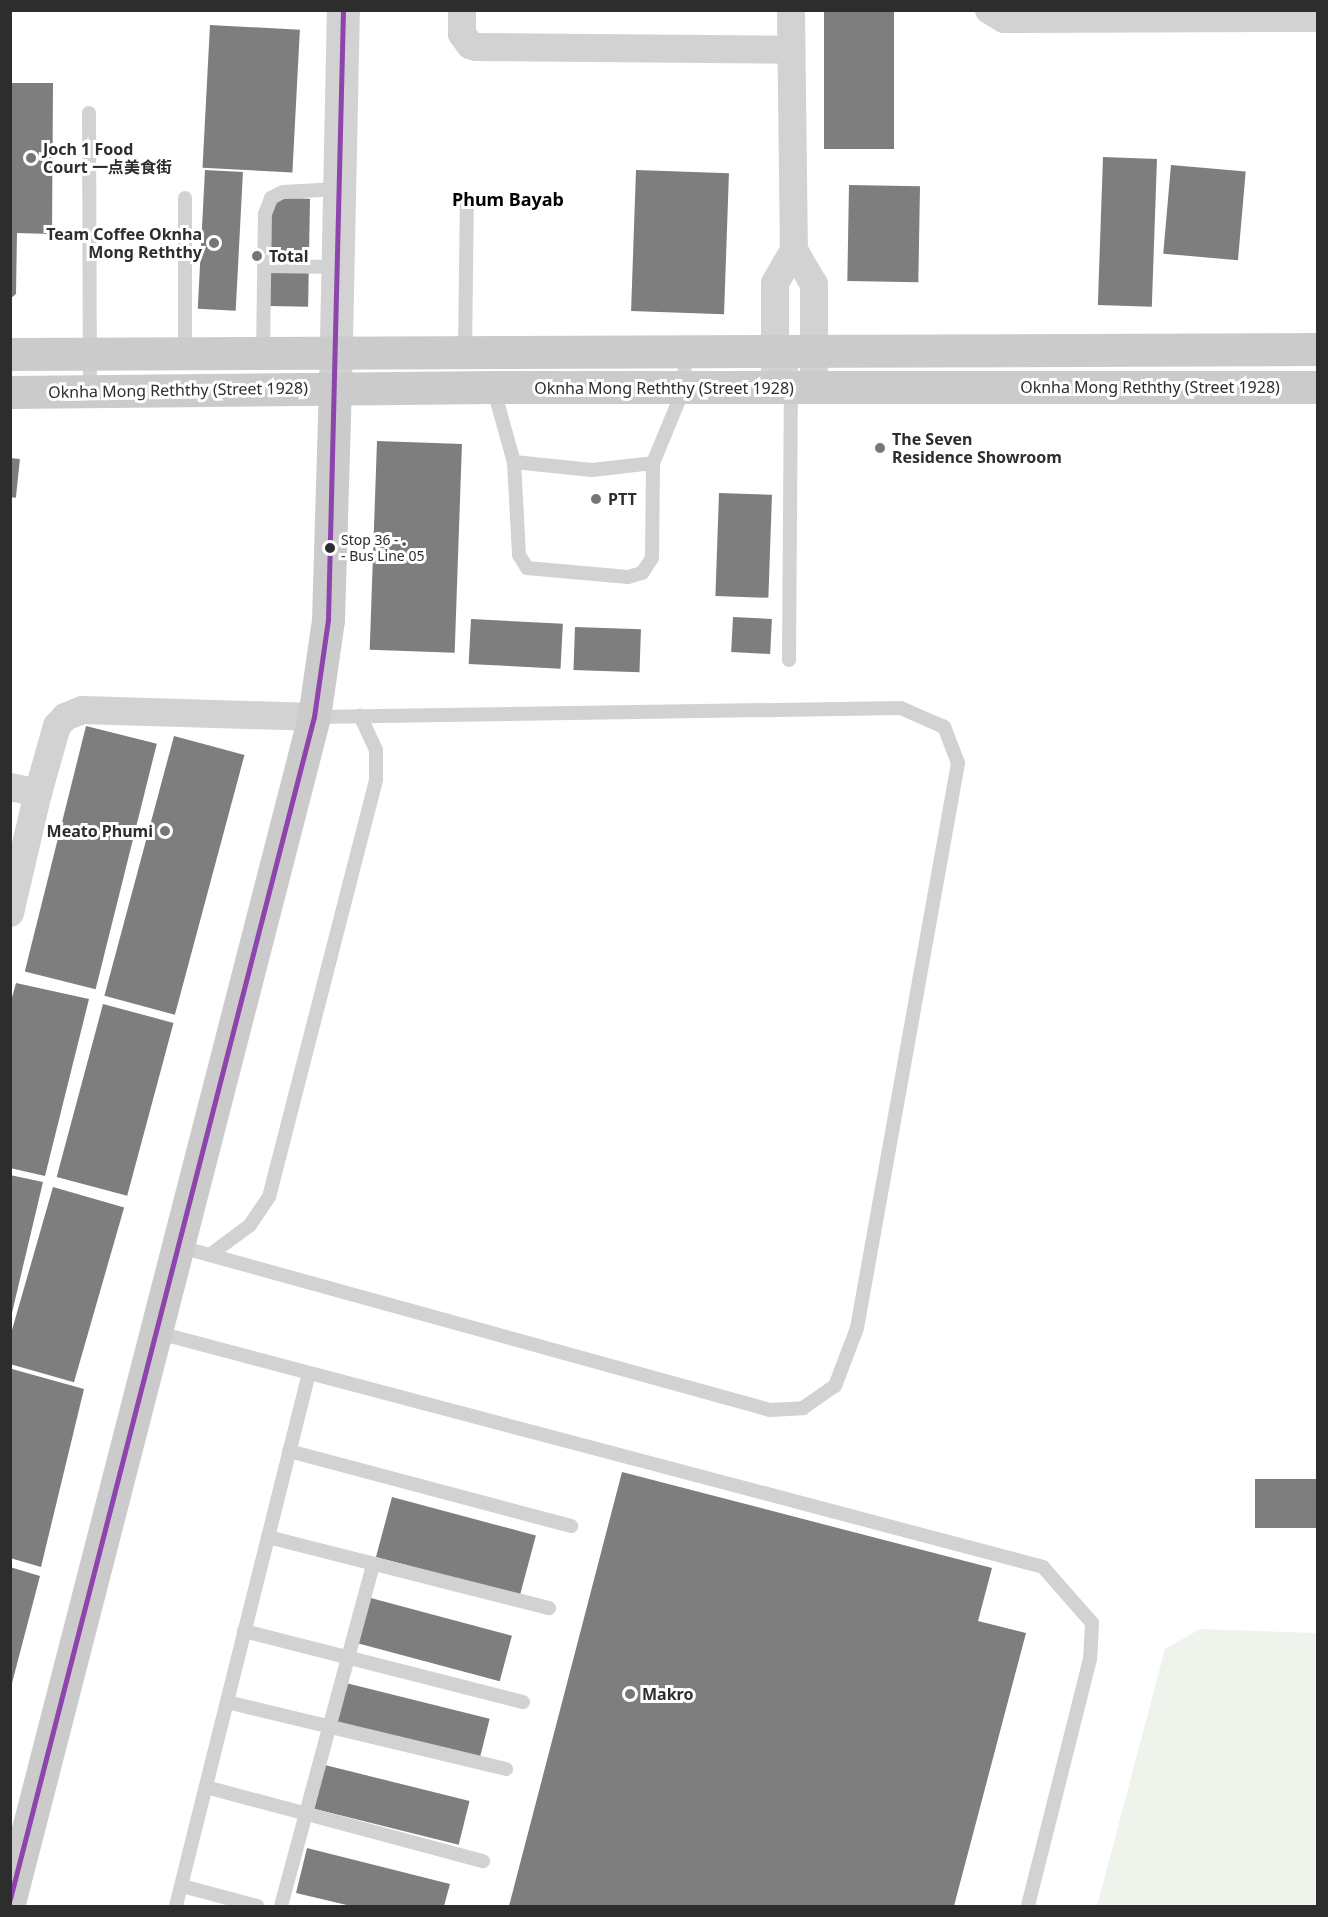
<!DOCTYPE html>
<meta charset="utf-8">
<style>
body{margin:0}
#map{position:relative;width:1328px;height:1917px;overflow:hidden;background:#fff;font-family:"Noto Sans","Noto Sans SC",sans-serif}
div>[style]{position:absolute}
.green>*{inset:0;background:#eef3ec}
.building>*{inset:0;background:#7e7e7e;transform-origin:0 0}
.service>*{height:14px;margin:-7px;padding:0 7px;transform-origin:7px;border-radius:7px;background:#d2d2d2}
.minor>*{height:28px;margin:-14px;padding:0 14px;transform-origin:14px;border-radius:14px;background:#d2d2d2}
.tertiary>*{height:33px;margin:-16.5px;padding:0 16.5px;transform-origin:16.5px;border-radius:16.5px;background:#d2d2d2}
.secondary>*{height:33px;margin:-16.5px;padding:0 16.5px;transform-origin:16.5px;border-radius:16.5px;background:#cbcbcb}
.bus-1>*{height:4.5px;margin:-2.25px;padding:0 2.25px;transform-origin:2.25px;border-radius:2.25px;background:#8e44ad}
.dots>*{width:16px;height:16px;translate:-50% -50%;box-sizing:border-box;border:3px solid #fff;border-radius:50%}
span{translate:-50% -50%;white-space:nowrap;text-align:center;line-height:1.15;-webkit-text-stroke:6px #fff;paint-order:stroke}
.bus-label{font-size:14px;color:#2d2d2d}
.left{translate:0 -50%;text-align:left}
.poi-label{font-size:16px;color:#2d2d2d;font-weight:700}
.right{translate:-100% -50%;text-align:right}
.street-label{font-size:16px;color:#2d2d2d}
.neighbourhood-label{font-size:18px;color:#000;font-weight:700}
.frame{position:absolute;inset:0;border:12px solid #2d2d2d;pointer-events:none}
</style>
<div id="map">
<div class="green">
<i style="clip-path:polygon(1200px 1629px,1317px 1633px,1317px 1906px,1097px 1906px,1165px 1649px)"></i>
</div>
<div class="building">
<i style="left:824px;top:10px;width:70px;height:139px"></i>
<i style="left:210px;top:25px;width:90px;height:143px;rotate:3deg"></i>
<i style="clip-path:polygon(10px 83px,53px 83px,52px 234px,17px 233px,16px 294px,10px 299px)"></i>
<i style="left:1103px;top:157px;width:54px;height:148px;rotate:2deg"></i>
<i style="left:1171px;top:165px;width:75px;height:89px;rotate:5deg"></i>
<i style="left:205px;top:170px;width:38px;height:139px;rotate:3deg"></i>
<i style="left:636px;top:170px;width:93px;height:141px;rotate:2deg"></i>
<i style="left:849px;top:185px;width:71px;height:96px;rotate:1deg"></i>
<i style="left:271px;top:198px;width:39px;height:108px;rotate:1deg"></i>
<i style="left:377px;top:441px;width:85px;height:209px;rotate:2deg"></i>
<i style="left:10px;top:458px;width:10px;height:39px;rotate:6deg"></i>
<i style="left:719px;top:493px;width:53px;height:103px;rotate:2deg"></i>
<i style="left:733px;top:617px;width:39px;height:35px;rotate:3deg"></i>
<i style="left:471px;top:619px;width:92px;height:45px;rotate:3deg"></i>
<i style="left:575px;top:627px;width:66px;height:43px;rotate:2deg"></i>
<i style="left:86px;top:726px;width:73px;height:253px;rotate:14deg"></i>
<i style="left:174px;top:736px;width:73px;height:269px;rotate:15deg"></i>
<i style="clip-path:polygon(16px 983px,89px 999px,45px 1176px,10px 1168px,10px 1005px)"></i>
<i style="left:103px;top:1004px;width:73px;height:179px;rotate:15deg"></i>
<i style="clip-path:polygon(10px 1175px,43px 1182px,11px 1317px,10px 1317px)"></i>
<i style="left:53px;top:1187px;width:74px;height:182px;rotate:16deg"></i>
<i style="clip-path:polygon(12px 1369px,84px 1389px,41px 1567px,10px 1558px)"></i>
<i style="clip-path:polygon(622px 1472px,992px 1568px,978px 1621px,1026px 1633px,954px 1906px,509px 1906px)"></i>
<i style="left:1318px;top:1479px;width:49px;height:63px;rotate:90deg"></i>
<i style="left:392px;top:1497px;width:149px;height:62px;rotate:15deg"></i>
<i style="clip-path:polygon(10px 1567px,40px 1576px,11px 1687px,10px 1687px)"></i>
<i style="left:367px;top:1597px;width:150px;height:47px;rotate:15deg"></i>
<i style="left:346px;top:1683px;width:148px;height:42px;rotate:14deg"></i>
<i style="left:325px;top:1765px;width:149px;height:45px;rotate:14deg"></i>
<i style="clip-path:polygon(307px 1848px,450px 1884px,444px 1906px,351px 1906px,296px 1893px)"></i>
</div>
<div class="service">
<i style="left:89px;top:113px;width:279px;rotate:89.8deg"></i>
<i style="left:265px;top:266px;width:72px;rotate:0.8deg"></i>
<i style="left:465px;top:353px;width:153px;rotate:-89.3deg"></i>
<i style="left:185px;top:354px;width:156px;rotate:-90deg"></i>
<i style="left:263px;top:354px;width:140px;rotate:-89.2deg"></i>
<i style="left:265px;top:214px;width:17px;rotate:-69deg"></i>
<i style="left:271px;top:198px;width:13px;rotate:-27deg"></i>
<i style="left:283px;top:192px;width:56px;rotate:-3.1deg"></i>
<i style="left:493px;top:387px;width:78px;rotate:74.4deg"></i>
<i style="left:514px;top:462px;width:78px;rotate:5.9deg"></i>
<i style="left:592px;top:470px;width:61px;rotate:-6.5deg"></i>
<i style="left:653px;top:463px;width:81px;rotate:-67.5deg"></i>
<i style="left:684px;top:388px;width:37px;rotate:-88deg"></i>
<i style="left:514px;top:462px;width:93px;rotate:86.9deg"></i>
<i style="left:519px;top:555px;width:15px;rotate:58deg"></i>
<i style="left:527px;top:568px;width:101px;rotate:5.1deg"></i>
<i style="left:628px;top:577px;width:15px;rotate:-16deg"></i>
<i style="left:642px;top:573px;width:18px;rotate:-56deg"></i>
<i style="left:652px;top:558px;width:95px;rotate:-89.4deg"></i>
<i style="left:789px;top:660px;width:309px;rotate:-89.6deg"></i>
<i style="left:177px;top:1246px;width:615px;rotate:15.46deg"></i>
<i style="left:770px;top:1410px;width:33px;rotate:-3deg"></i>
<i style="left:803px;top:1408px;width:39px;rotate:-35deg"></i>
<i style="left:835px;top:1386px;width:62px;rotate:-69.2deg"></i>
<i style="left:857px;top:1328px;width:574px;rotate:-79.86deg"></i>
<i style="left:958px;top:763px;width:39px;rotate:-111deg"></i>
<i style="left:944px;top:727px;width:47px;rotate:-156.2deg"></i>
<i style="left:901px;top:708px;width:587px;rotate:179.12deg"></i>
<i style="left:211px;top:1254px;width:49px;rotate:-36.6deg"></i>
<i style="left:250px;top:1225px;width:34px;rotate:-56deg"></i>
<i style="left:269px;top:1197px;width:431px;rotate:-75.6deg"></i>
<i style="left:376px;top:779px;width:29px;rotate:-90deg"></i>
<i style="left:376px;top:750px;width:38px;rotate:-115deg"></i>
<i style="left:155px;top:1332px;width:919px;rotate:14.82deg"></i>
<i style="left:1043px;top:1567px;width:74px;rotate:48.8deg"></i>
<i style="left:1092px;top:1623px;width:36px;rotate:93deg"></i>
<i style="left:1090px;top:1659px;width:255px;rotate:104.1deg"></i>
<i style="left:289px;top:1451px;width:292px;rotate:14.9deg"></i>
<i style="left:268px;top:1537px;width:290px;rotate:14.2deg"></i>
<i style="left:244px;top:1631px;width:288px;rotate:14.3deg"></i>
<i style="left:227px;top:1702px;width:287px;rotate:13.5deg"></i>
<i style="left:206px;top:1787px;width:287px;rotate:15deg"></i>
<i style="left:182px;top:1886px;width:78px;rotate:14.9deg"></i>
<i style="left:176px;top:1906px;width:549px;rotate:-75.99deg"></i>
<i style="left:281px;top:1906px;width:354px;rotate:-74.9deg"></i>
</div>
<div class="minor">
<i style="left:462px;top:10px;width:24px;rotate:90deg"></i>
<i style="left:462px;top:34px;width:14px;rotate:54deg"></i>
<i style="left:470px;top:45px;width:6px;rotate:18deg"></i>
<i style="left:476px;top:47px;width:315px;rotate:0.5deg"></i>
<i style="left:791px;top:10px;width:240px;rotate:89.3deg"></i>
<i style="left:794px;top:250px;width:39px;rotate:60deg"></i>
<i style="left:814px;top:284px;width:104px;rotate:90deg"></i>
<i style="left:989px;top:10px;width:17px;rotate:31deg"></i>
<i style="left:1004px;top:19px;width:314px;rotate:-0.2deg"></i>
<i style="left:775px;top:389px;width:106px;rotate:-90deg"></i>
<i style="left:775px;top:283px;width:38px;rotate:-60deg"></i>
<i style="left:10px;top:787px;width:29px;rotate:12deg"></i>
<i style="left:10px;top:913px;width:123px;rotate:-76.9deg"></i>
<i style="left:38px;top:793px;width:70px;rotate:-74.2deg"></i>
<i style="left:57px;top:726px;width:12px;rotate:-48deg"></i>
<i style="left:65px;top:717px;width:18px;rotate:-22deg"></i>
<i style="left:82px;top:710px;width:232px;rotate:1.7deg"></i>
</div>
<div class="tertiary">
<i style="left:335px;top:388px;width:378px;rotate:-88.8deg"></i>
</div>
<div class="secondary">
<i style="left:10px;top:354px;width:1308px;rotate:-0.22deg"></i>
<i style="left:10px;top:392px;width:483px;rotate:-0.6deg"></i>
<i style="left:493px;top:387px;width:825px"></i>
<i style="left:10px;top:1899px;width:1220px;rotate:-75.58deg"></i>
<i style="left:314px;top:717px;width:98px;rotate:-81.8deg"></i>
<i style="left:328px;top:620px;width:232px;rotate:-88.3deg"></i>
</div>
<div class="bus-1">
<i style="left:10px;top:1899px;width:1220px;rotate:-75.58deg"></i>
<i style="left:314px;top:717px;width:98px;rotate:-81.8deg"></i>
<i style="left:328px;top:620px;width:610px;rotate:-88.59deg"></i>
</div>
<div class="dots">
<i style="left:31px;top:158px;background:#767676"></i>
<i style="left:214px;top:243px;background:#767676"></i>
<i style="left:257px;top:256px;background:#767676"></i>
<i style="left:880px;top:448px;background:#767676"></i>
<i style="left:596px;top:499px;background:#767676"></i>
<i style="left:330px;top:548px;background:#2d2d2d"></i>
<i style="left:165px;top:831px;background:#767676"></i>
<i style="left:630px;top:1694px;background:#767676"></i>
</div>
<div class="bus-label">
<span class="left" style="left:341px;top:548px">Stop 36 - .<br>- Bus Line 05</span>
</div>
<div class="poi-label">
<span class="left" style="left:43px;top:158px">Joch 1 Food<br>Court 一点美食街</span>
<span class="right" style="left:202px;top:243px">Team Coffee Oknha<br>Mong Reththy</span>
<span class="left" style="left:269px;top:256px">Total</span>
<span class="left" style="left:892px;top:448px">The Seven<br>Residence Showroom</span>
<span class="left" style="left:608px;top:499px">PTT</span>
<span class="right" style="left:153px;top:831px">Meato Phumi</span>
<span class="left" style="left:642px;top:1694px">Makro</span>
</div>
<div class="street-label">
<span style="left:1150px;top:387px">Oknha Mong Reththy (Street 1928)</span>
<span style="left:664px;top:388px">Oknha Mong Reththy (Street 1928)</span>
<span style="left:178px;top:390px;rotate:-1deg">Oknha Mong Reththy (Street 1928)</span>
</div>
<div class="neighbourhood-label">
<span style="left:508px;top:199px">Phum Bayab</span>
</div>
<div class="frame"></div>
</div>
